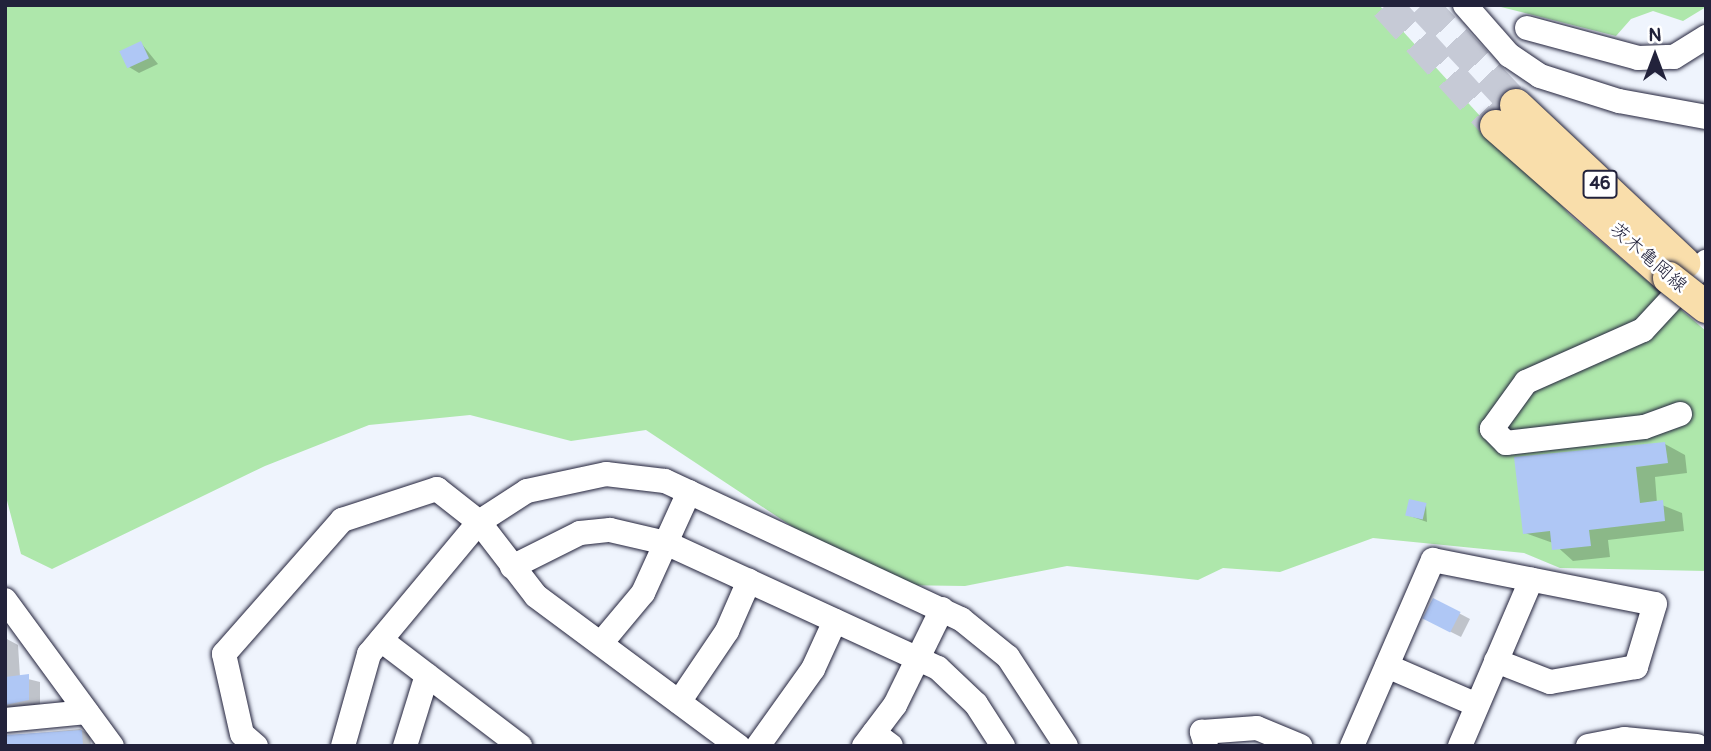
<!DOCTYPE html>
<meta charset="utf-8">
<style>
body{margin:0}
#map{position:relative;width:1711px;height:751px;overflow:hidden;background:#eff4fd;font-family:Pangolin,"Klee One",sans-serif}
div>[style]{position:absolute}
.green>*{inset:0;background:#aee7ab}
.shadow>*{inset:0;background:#0003}
.building>*{inset:0;background:#afc7f5;transform-origin:0 0}
.major-tunnel>*{height:32px;margin-top:-16px;transform-origin:0;background:repeating-linear-gradient(90deg,#c6cad6 0 32px,transparent 0 48px)}
.roads{filter:drop-shadow(0 0 2px #22223b) drop-shadow(0 0 2px #22223b)}
.minor>*{height:24px;margin:-12px;padding:0 12px;transform-origin:12px;border-radius:12px;background:#fff}
.major>*{height:32px;margin:-16px;padding:0 16px;transform-origin:16px;border-radius:16px;background:#f9deab}
.bridges{filter:drop-shadow(0 0 2px #22223b) drop-shadow(0 0 2px #22223b)}
.major-bridge>*{height:32px;margin:-16px;padding:0 16px;transform-origin:16px;border-radius:16px;background:#f9deab}
span{translate:-50% -50%;white-space:nowrap;text-align:center;line-height:1.15;-webkit-text-stroke:5px #fff;paint-order:stroke}
.shield-label span{padding:2px 5px;background:#fff;border:2px solid;border-radius:5px;-webkit-text-stroke-width:0}
.shield-label{font-size:18px;color:#22223b;font-weight:700}
.street-label{font-size:19px;color:#22223b}
.frame{position:absolute;inset:0;border:7px solid #22223b;pointer-events:none}
.north{position:absolute;left:1620px;top:21px;width:70px;height:70px;-webkit-text-stroke:5px #fff;paint-order:stroke;rotate:0deg;font-size:19px;font-weight:700;line-height:28px;text-align:center;color:#22223b}
.north::after{content:'';display:block;margin:auto;width:24px;height:32px;background:#22223b;clip-path:polygon(50% 0,100% 100%,50% 72%,0 100%)}
</style>
<div id="map">
<div class="green">
<i style="clip-path:polygon(5px 5px,1379px 5px,1570px 215px,1706px 331px,1706px 571px,1560px 568px,1524px 553px,1373px 538px,1280px 572px,1223px 568px,1198px 580px,1067px 566px,965px 586px,896px 585px,846px 562px,646px 430px,571px 441px,470px 415px,369px 425px,265px 466px,52px 569px,21px 554px,5px 493px)"></i>
<i style="clip-path:polygon(1493px 5px,1706px 5px,1706px 7px,1683px 21px,1653px 11px,1631px 19px,1616px 36px)"></i>
</div>
<div class="shadow">
<i style="clip-path:polygon(141px 43px,158px 64px,139px 73px,129px 67px)"></i>
<i style="clip-path:polygon(1665px 444px,1685px 455px,1687px 473px,1655px 477px,1657px 503px,1682px 513px,1684px 531px,1608px 540px,1610px 557px,1573px 561px,1553px 543px,1525px 533px)"></i>
<i style="clip-path:polygon(1426px 505px,1427px 522px,1407px 515px)"></i>
<i style="clip-path:polygon(1434px 600px,1470px 619px,1461px 637px,1435px 624px)"></i>
<i style="clip-path:polygon(5px 638px,18px 645px,20px 677px,40px 682px,40px 706px,5px 709px)"></i>
<i style="clip-path:polygon(80px 729px,90px 735px,91px 746px,5px 746px,5px 736px)"></i>
</div>
<div class="building">
<i style="left:141px;top:41px;width:19px;height:24px;rotate:65deg"></i>
<i style="clip-path:polygon(1665px 442px,1668px 463px,1636px 467px,1640px 503px,1663px 500px,1665px 521px,1589px 530px,1591px 546px,1552px 550px,1550px 531px,1523px 534px,1514px 457px)"></i>
<i style="left:1409px;top:499px;width:18px;height:17px;rotate:13deg"></i>
<i style="left:1433px;top:598px;width:31px;height:23px;rotate:27deg"></i>
<i style="clip-path:polygon(29px 674px,29px 700px,5px 705px,5px 677px)"></i>
<i style="clip-path:polygon(82px 730px,83px 746px,5px 746px,5px 735px)"></i>
</div>
<div class="major-tunnel">
<i style="left:1386px;top:5px;width:164px;rotate:47.7deg"></i>
<i style="left:1422px;top:5px;width:137px;rotate:46.8deg"></i>
</div>
<div class="roads">
<div class="minor">
<i style="left:1465px;top:5px;width:67px;rotate:48.7deg"></i>
<i style="left:1509px;top:55px;width:37px;rotate:34deg"></i>
<i style="left:1540px;top:76px;width:83px;rotate:17.6deg"></i>
<i style="left:1619px;top:101px;width:88px;rotate:10.4deg"></i>
<i style="left:1527px;top:28px;width:115px;rotate:15.1deg"></i>
<i style="left:1638px;top:58px;width:36px;rotate:-2deg"></i>
<i style="left:1674px;top:57px;width:38px;rotate:-32deg"></i>
<i style="left:1680px;top:414px;width:38px;rotate:160deg"></i>
<i style="left:1644px;top:427px;width:139px;rotate:173.4deg"></i>
<i style="left:1506px;top:443px;width:20px;rotate:-135deg"></i>
<i style="left:1492px;top:429px;width:58px;rotate:-54.1deg"></i>
<i style="left:1526px;top:382px;width:128px;rotate:-24deg"></i>
<i style="left:1643px;top:330px;width:93px;rotate:-47.2deg"></i>
<i style="left:512px;top:567px;width:76px;rotate:-26.6deg"></i>
<i style="left:580px;top:533px;width:30px;rotate:-6deg"></i>
<i style="left:610px;top:530px;width:57px;rotate:13.1deg"></i>
<i style="left:666px;top:543px;width:299px;rotate:24.7deg"></i>
<i style="left:938px;top:668px;width:52px;rotate:43.5deg"></i>
<i style="left:976px;top:704px;width:50px;rotate:57.3deg"></i>
<i style="left:5px;top:600px;width:181px;rotate:53.8deg"></i>
<i style="left:381px;top:640px;width:175px;rotate:37.3deg"></i>
<i style="left:602px;top:642px;width:64px;rotate:-50.1deg"></i>
<i style="left:643px;top:593px;width:111px;rotate:-65.5deg"></i>
<i style="left:1387px;top:666px;width:98px;rotate:23.4deg"></i>
<i style="left:679px;top:702px;width:86px;rotate:-55.9deg"></i>
<i style="left:727px;top:631px;width:55px;rotate:-66.3deg"></i>
<i style="left:5px;top:720px;width:82px;rotate:-5.6deg"></i>
<i style="left:874px;top:733px;width:21px;rotate:37deg"></i>
<i style="left:256px;top:746px;width:18px;rotate:-139deg"></i>
<i style="left:242px;top:734px;width:82px;rotate:-102.7deg"></i>
<i style="left:224px;top:654px;width:179px;rotate:-48.6deg"></i>
<i style="left:342px;top:520px;width:100px;rotate:-18.1deg"></i>
<i style="left:437px;top:489px;width:53px;rotate:38.2deg"></i>
<i style="left:479px;top:522px;width:93px;rotate:52.4deg"></i>
<i style="left:536px;top:596px;width:252px;rotate:36.6deg"></i>
<i style="left:343px;top:746px;width:96px;rotate:-74.2deg"></i>
<i style="left:369px;top:654px;width:172px;rotate:-50.2deg"></i>
<i style="left:479px;top:522px;width:57px;rotate:-32.9deg"></i>
<i style="left:527px;top:491px;width:81px;rotate:-12.1deg"></i>
<i style="left:606px;top:474px;width:59px;rotate:6.8deg"></i>
<i style="left:665px;top:481px;width:327px;rotate:25deg"></i>
<i style="left:961px;top:619px;width:60px;rotate:39deg"></i>
<i style="left:1008px;top:657px;width:106px;rotate:56.9deg"></i>
<i style="left:405px;top:746px;width:74px;rotate:-72.8deg"></i>
<i style="left:758px;top:746px;width:95px;rotate:-54.5deg"></i>
<i style="left:813px;top:669px;width:53px;rotate:-65.4deg"></i>
<i style="left:864px;top:746px;width:51px;rotate:-52.9deg"></i>
<i style="left:895px;top:705px;width:107px;rotate:-63.9deg"></i>
<i style="left:1206px;top:746px;width:15px;rotate:-106deg"></i>
<i style="left:1202px;top:732px;width:55px;rotate:-4.2deg"></i>
<i style="left:1257px;top:728px;width:47px;rotate:22.7deg"></i>
<i style="left:1352px;top:746px;width:203px;rotate:-66.5deg"></i>
<i style="left:1433px;top:560px;width:226px;rotate:11.2deg"></i>
<i style="left:1655px;top:604px;width:66px;rotate:106.8deg"></i>
<i style="left:1636px;top:667px;width:87px;rotate:170.1deg"></i>
<i style="left:1550px;top:682px;width:58px;rotate:-158.7deg"></i>
<i style="left:1460px;top:746px;width:181px;rotate:-66.8deg"></i>
<i style="left:1588px;top:746px;width:37px;rotate:-11deg"></i>
<i style="left:1624px;top:739px;width:73px;rotate:5.5deg"></i>
</div>
<div class="major">
<i style="left:1516px;top:105px;width:231px;rotate:43.2deg"></i>
<i style="left:1496px;top:126px;width:230px;rotate:41.3deg"></i>
</div>
</div>
<div class="bridges">
<div class="major-bridge">
<i style="left:1669px;top:278px;width:47px;rotate:38.1deg"></i>
</div>
</div>
<div class="shield-label">
<span style="left:1600px;top:184px">46</span>
</div>
<div class="street-label">
<span style="left:1648px;top:258px;rotate:41deg">茨木亀岡線</span>
</div>
<div class="frame"></div>
<div class="north">N</div>
</div>
